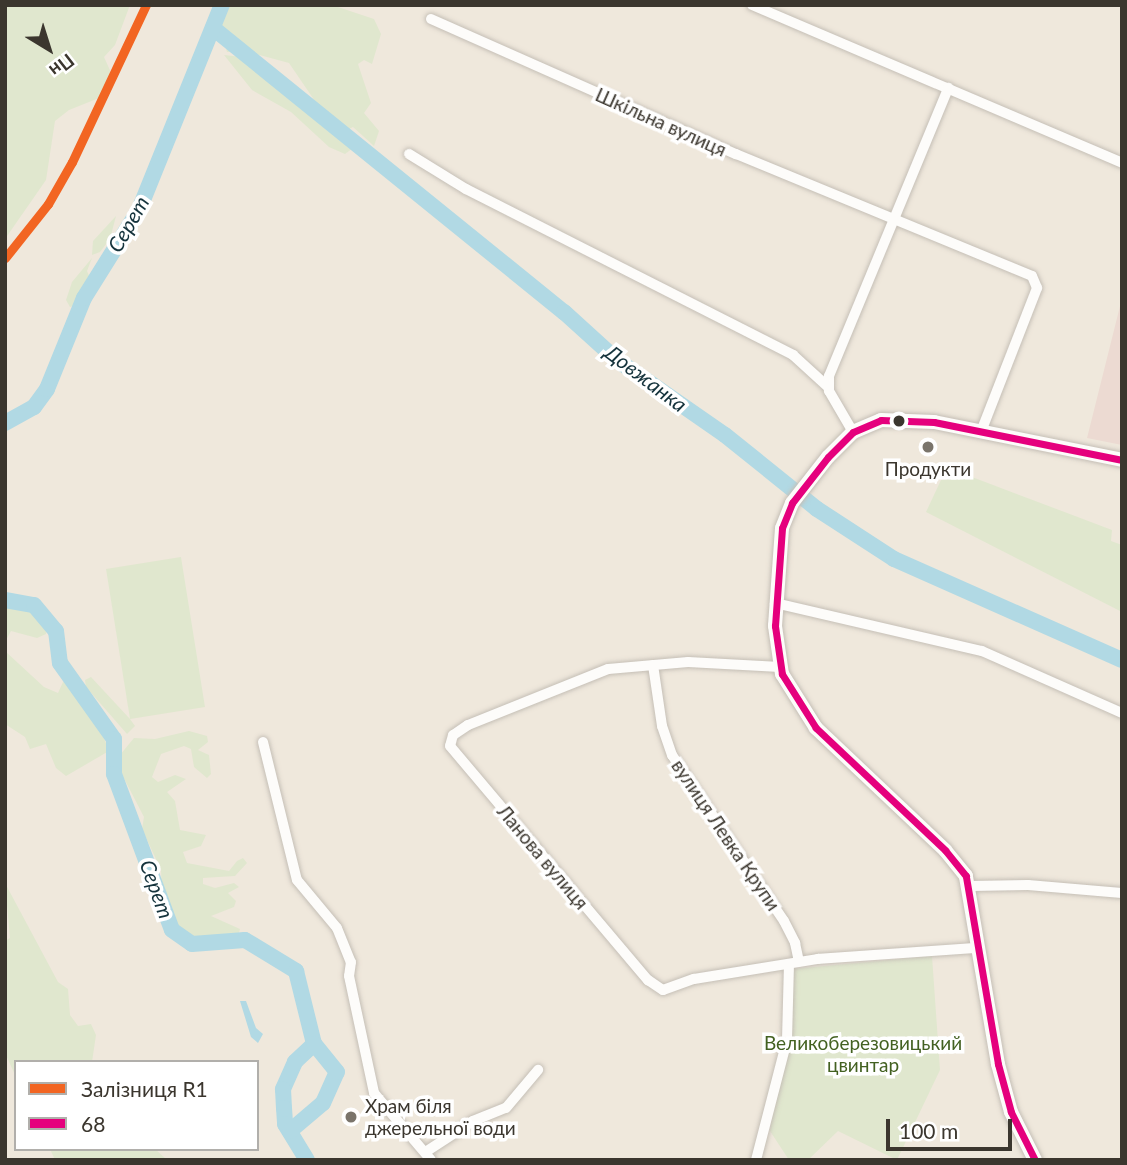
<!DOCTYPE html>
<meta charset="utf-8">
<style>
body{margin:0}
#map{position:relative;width:1127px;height:1165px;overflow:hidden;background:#efe8dc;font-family:Lato,sans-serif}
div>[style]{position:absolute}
.education>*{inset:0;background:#ecdad2}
.green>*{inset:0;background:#e0e7ce}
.water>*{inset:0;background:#b1d9e4}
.river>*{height:16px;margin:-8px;padding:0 8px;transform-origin:8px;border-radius:8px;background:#b1d9e4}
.roads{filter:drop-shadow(0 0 2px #c5bfb6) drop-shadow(0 0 2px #c5bfb6)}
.street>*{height:10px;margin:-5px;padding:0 5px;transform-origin:5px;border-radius:5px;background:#fdfcfa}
.secondary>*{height:14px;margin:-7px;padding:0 7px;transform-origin:7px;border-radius:7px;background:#fdfcfa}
.bus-1>*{height:7px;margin:-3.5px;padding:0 3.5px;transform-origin:3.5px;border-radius:3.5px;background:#e5007d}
.rail-1>*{height:9px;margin:-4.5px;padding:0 4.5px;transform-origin:4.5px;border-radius:4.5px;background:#f26522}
.dots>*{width:19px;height:19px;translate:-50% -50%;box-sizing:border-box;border:4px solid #fff;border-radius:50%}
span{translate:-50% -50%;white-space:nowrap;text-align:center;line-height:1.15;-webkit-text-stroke:7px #fff;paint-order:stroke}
.street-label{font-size:19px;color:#3b362e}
.poi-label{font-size:19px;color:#3b362e}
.left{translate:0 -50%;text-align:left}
.park-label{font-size:19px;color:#436121}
.water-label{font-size:21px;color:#15333c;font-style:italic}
.frame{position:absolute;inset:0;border:7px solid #3b362e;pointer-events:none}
.legend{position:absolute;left:14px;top:1060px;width:245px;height:91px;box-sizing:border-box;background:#fff;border:2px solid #b1afab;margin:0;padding:9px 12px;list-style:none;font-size:21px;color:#3b362e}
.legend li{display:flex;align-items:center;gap:14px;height:35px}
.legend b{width:35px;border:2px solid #b1afab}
.north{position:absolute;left:14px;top:14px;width:70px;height:70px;-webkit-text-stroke:5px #fff;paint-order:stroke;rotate:142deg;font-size:19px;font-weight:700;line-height:28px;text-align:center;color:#3b362e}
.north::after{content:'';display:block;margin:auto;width:24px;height:32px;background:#3b362e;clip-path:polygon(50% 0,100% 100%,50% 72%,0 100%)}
.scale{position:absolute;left:886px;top:1119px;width:126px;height:32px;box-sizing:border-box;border:4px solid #3b362e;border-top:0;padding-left:9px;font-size:21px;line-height:24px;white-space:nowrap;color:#3b362e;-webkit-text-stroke:5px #fff;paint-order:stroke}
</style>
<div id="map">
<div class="education">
<i style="clip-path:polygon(1122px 298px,1122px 445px,1087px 438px)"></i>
</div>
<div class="green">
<i style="clip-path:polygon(5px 5px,130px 5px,115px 45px,104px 57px,113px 77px,99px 98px,69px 110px,55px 121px,46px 180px,5px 239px)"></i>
<i style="clip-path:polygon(223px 5px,332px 5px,374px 19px,381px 34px,372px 64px,364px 60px,358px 64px,371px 103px,364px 113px,379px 131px,374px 146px,353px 127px,349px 129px,353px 148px,345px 154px,329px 147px,291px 112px,252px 90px,224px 55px,251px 58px,319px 107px,289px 63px,248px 52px,227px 52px,217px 19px)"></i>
<i style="clip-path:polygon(116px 216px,110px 239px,100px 252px,92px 255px,93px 241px)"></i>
<i style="clip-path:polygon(92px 258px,87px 271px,92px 282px,89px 290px,81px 303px,70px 307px,66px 300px,72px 282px)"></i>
<i style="clip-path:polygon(972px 477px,1112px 530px,1111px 541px,1122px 545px,1122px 612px,926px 512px,941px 480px)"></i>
<i style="clip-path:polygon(181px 557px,205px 707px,130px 719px,135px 726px,127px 734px,86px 687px,85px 680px,91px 677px,130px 719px,106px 569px)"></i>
<i style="clip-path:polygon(16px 599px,33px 610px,47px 627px,46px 634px,37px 638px,11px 631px,5px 642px,5px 600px)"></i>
<i style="clip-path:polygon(5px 651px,44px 687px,58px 693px,63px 682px,86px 692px,109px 751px,66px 776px,56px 768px,46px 744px,30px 749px,25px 737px,5px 724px)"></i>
<i style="clip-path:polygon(189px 731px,207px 736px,208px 742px,198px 750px,209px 755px,211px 774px,207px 778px,194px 767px,191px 749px,184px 746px,161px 754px,152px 777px,158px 782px,175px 775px,186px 779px,167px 792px,175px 801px,180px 830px,206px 835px,201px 846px,183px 852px,187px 863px,229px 871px,237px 861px,243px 858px,247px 863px,235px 876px,203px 878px,203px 884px,215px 888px,234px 883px,239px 887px,228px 893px,236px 901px,234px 907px,211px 916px,240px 929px,238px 936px,191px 937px,179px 930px,162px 897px,161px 870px,142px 829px,144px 817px,115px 761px,134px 738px,155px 739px)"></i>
<i style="clip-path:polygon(5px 883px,58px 982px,68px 989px,70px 1015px,78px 1026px,91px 1024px,96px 1035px,92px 1062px,16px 1062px,16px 1077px,5px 1053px,5px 941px,10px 938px)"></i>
<i style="clip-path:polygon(932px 956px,940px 1070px,897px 1160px,838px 1131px,808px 1160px,789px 1160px,770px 1131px,792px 969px)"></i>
<i style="clip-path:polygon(50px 1149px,155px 1149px,166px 1159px,55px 1160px)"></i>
</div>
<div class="water">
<i style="clip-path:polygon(240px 1001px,246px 1001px,256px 1028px,263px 1034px,258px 1043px,251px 1037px)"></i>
</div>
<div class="river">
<i style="left:213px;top:28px;width:452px;rotate:39deg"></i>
<i style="left:564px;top:312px;width:72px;rotate:42.2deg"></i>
<i style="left:617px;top:360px;width:131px;rotate:34.8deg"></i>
<i style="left:725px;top:435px;width:118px;rotate:38.8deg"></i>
<i style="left:817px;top:509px;width:92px;rotate:33deg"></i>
<i style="left:894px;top:559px;width:249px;rotate:23.9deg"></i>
<i style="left:5px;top:423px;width:33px;rotate:-29deg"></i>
<i style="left:34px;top:407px;width:22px;rotate:-54deg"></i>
<i style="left:47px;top:389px;width:98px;rotate:-67.9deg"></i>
<i style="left:84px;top:298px;width:104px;rotate:-58deg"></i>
<i style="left:139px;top:210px;width:221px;rotate:-68deg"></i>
<i style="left:5px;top:600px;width:29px;rotate:10deg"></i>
<i style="left:34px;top:605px;width:34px;rotate:50deg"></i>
<i style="left:56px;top:631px;width:32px;rotate:83deg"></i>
<i style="left:60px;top:663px;width:93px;rotate:54.6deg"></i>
<i style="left:114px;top:739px;width:35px;rotate:90deg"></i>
<i style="left:114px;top:774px;width:166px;rotate:69.6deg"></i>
<i style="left:172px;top:930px;width:24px;rotate:35deg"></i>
<i style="left:192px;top:944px;width:53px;rotate:-4.3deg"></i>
<i style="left:245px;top:940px;width:60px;rotate:31.3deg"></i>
<i style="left:296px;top:971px;width:75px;rotate:76.1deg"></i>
<i style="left:314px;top:1044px;width:26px;rotate:137deg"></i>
<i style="left:295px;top:1062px;width:30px;rotate:114deg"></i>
<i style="left:283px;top:1089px;width:19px;rotate:87deg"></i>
<i style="left:284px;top:1108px;width:16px;rotate:86deg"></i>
<i style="left:285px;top:1124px;width:42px;rotate:58.6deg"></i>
<i style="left:290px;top:1131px;width:43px;rotate:-40.3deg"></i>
<i style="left:323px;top:1103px;width:34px;rotate:-66deg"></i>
<i style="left:337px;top:1072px;width:36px;rotate:-129deg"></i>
</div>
<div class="roads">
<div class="street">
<i style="left:752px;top:5px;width:402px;rotate:23.1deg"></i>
<i style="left:431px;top:19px;width:334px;rotate:23.9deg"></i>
<i style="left:736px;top:154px;width:320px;rotate:22.4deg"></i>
<i style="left:1032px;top:276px;width:13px;rotate:67deg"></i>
<i style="left:1037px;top:288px;width:155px;rotate:111.3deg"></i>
<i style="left:409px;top:154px;width:67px;rotate:31.6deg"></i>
<i style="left:466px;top:189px;width:367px;rotate:26.9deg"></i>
<i style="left:793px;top:355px;width:46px;rotate:42.4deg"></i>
<i style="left:853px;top:432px;width:48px;rotate:-120.3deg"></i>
<i style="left:829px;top:391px;width:15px;rotate:-90deg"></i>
<i style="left:829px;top:376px;width:312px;rotate:-67.5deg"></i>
<i style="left:775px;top:603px;width:212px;rotate:13.1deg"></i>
<i style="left:982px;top:651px;width:153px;rotate:23.9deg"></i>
<i style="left:653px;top:665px;width:62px;rotate:81.6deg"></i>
<i style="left:662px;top:726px;width:31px;rotate:71deg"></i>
<i style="left:672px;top:755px;width:200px;rotate:56deg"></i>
<i style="left:784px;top:921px;width:25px;rotate:63deg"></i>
<i style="left:795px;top:943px;width:19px;rotate:78deg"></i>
<i style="left:780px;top:667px;width:92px;rotate:-176.9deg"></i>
<i style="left:688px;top:662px;width:80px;rotate:175deg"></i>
<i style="left:608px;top:669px;width:151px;rotate:158.2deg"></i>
<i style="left:468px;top:725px;width:18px;rotate:146deg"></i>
<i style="left:453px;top:735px;width:11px;rotate:105deg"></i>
<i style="left:450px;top:746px;width:307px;rotate:49.8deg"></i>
<i style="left:648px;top:980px;width:18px;rotate:34deg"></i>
<i style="left:663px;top:990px;width:33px;rotate:-20deg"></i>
<i style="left:694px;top:979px;width:126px;rotate:-9.2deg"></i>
<i style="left:818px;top:959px;width:159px;rotate:-4deg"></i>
<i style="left:263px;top:742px;width:142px;rotate:76.2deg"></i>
<i style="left:297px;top:880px;width:62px;rotate:50.2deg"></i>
<i style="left:337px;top:928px;width:37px;rotate:68deg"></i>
<i style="left:351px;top:962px;width:14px;rotate:98deg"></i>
<i style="left:349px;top:976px;width:120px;rotate:77.9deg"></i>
<i style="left:374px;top:1093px;width:88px;rotate:49.6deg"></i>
<i style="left:971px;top:886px;width:57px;rotate:-1deg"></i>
<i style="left:1028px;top:885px;width:94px;rotate:4.9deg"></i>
<i style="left:427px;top:1151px;width:55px;rotate:-33.1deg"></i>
<i style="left:473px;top:1121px;width:35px;rotate:-22deg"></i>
<i style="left:506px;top:1108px;width:50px;rotate:-49.9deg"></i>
<i style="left:756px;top:1160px;width:124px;rotate:-75.5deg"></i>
<i style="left:787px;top:1040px;width:76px;rotate:-88.5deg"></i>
</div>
<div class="secondary">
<i style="left:1035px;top:1160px;width:54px;rotate:-116.6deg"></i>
<i style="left:1011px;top:1112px;width:50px;rotate:-105.2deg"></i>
<i style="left:998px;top:1064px;width:191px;rotate:-99.7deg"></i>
<i style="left:966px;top:876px;width:33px;rotate:-129deg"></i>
<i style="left:945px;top:850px;width:178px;rotate:-136.6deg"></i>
<i style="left:816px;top:728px;width:64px;rotate:-122.2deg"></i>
<i style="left:782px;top:674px;width:49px;rotate:-98.3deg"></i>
<i style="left:775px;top:626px;width:98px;rotate:-85.9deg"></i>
<i style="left:782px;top:528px;width:27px;rotate:-68deg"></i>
<i style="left:792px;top:503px;width:58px;rotate:-52deg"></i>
<i style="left:828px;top:457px;width:35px;rotate:-45deg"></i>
<i style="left:853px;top:432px;width:30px;rotate:-23deg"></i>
<i style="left:881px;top:420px;width:53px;rotate:2.2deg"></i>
<i style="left:934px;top:422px;width:192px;rotate:11.4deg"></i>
</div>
</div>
<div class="bus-1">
<i style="left:1035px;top:1160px;width:54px;rotate:-116.6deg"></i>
<i style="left:1011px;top:1112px;width:50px;rotate:-105.2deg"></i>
<i style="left:998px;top:1064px;width:191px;rotate:-99.7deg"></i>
<i style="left:966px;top:876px;width:33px;rotate:-129deg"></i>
<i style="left:945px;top:850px;width:178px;rotate:-136.6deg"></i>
<i style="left:816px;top:728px;width:64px;rotate:-122.2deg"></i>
<i style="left:782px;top:674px;width:49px;rotate:-98.3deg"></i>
<i style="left:775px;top:626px;width:98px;rotate:-85.9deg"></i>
<i style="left:782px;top:528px;width:27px;rotate:-68deg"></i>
<i style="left:792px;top:503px;width:58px;rotate:-52deg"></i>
<i style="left:828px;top:457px;width:35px;rotate:-45deg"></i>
<i style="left:853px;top:432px;width:30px;rotate:-23deg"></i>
<i style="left:881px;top:420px;width:53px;rotate:2.2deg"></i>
<i style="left:934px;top:422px;width:192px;rotate:11.4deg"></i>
</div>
<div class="rail-1">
<i style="left:5px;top:258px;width:69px;rotate:-51.5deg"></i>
<i style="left:48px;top:204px;width:48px;rotate:-60.3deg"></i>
<i style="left:72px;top:162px;width:174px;rotate:-64.8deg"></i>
</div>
<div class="dots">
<i style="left:899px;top:421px;background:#3b362e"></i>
<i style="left:928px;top:447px;background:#7a746b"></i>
<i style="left:351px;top:1117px;background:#7a746b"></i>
</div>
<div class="street-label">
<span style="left:661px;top:122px;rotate:24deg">Шкільна вулиця</span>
<span style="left:726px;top:835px;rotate:56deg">вулиця Левка Крупи</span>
<span style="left:543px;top:857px;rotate:50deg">Ланова вулиця</span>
</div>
<div class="poi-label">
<span style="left:928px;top:469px">Продукти</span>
<span class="left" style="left:365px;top:1117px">Храм біля<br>джерельної води</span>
</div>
<div class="park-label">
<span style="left:863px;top:1054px">Великоберезовицький<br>цвинтар</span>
</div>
<div class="water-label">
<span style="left:128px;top:224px;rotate:-60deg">Серет</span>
<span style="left:646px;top:378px;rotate:37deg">Довжанка</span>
<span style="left:157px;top:889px;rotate:70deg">Серет</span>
</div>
<div class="frame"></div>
<ul class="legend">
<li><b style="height:9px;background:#f26522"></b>Залізниця R1</li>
<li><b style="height:9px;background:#e5007d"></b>68</li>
</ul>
<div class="north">Пн</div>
<div class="scale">100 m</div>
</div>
